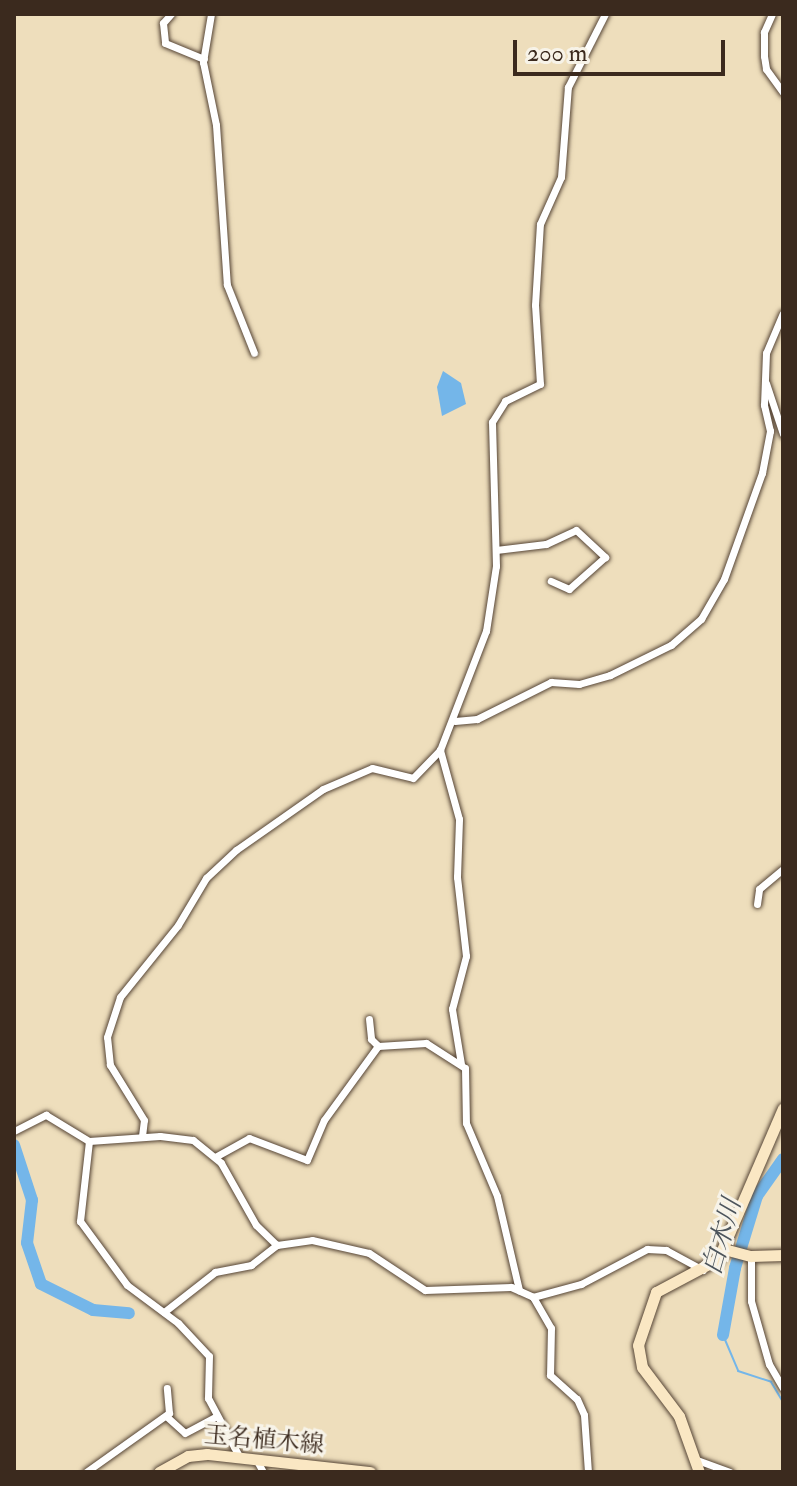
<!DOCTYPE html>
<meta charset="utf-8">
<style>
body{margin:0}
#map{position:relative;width:797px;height:1486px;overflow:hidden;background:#eedebc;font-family:"IM FELL Double Pica","Noto Serif JP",serif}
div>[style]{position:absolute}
.water>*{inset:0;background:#74b6e9}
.stream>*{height:2px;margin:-1px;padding:0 1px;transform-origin:1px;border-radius:1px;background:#74b6e9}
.river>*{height:12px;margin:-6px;padding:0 6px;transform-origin:6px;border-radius:6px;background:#74b6e9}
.roads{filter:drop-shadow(0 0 2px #564536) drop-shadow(0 0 2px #564536)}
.street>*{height:7px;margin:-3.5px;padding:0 3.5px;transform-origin:3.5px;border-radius:3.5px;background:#fff}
.secondary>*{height:11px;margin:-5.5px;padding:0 5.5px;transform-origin:5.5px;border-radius:5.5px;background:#fae7c3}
span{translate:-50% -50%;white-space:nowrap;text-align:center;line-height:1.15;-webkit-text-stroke:6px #f7f3e8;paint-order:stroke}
.street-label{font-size:24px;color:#3b2a1e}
.water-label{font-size:26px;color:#4c545b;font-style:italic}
.frame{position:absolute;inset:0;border:16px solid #3b2a1e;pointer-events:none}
.scale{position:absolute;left:513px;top:40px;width:212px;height:36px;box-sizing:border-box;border:4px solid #3b2a1e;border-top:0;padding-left:10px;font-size:24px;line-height:28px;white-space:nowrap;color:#3b2a1e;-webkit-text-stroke:6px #f7f3e8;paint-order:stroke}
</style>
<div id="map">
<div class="water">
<i style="clip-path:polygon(443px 371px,461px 383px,466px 404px,442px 416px,437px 387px)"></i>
</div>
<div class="stream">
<i style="left:723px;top:1335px;width:39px;rotate:67deg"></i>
<i style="left:738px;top:1371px;width:35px;rotate:18deg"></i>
<i style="left:771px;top:1382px;width:23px;rotate:59deg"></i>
</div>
<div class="river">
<i style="left:14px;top:1145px;width:58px;rotate:71.9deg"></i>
<i style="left:32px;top:1200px;width:43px;rotate:96.6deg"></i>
<i style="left:27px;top:1243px;width:43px;rotate:71.1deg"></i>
<i style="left:41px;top:1284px;width:58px;rotate:26.6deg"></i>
<i style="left:93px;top:1310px;width:36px;rotate:5deg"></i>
<i style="left:723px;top:1335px;width:68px;rotate:-79.8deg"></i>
<i style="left:735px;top:1268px;width:75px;rotate:-73deg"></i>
<i style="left:757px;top:1196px;width:45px;rotate:-54.9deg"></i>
</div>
<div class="roads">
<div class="street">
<i style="left:171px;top:14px;width:12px;rotate:132deg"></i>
<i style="left:163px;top:23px;width:20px;rotate:84deg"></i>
<i style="left:165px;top:43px;width:42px;rotate:22.3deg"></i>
<i style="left:211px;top:14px;width:49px;rotate:99.5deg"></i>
<i style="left:203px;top:62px;width:64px;rotate:78.3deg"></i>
<i style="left:216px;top:125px;width:160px;rotate:86.1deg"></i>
<i style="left:227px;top:285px;width:73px;rotate:68.3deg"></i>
<i style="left:772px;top:14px;width:20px;rotate:114deg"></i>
<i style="left:764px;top:32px;width:24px;rotate:90deg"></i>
<i style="left:764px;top:56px;width:13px;rotate:81deg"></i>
<i style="left:766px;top:69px;width:29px;rotate:54deg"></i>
<i style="left:766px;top:383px;width:54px;rotate:71.6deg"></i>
<i style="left:496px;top:550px;width:50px;rotate:-6.8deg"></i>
<i style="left:546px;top:544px;width:33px;rotate:-25deg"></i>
<i style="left:576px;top:530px;width:40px;rotate:43deg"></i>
<i style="left:605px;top:557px;width:48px;rotate:138.4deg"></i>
<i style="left:569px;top:589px;width:20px;rotate:-156deg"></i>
<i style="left:455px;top:721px;width:22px;rotate:-5deg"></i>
<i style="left:477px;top:719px;width:83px;rotate:-26.6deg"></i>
<i style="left:551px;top:682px;width:28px;rotate:4deg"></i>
<i style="left:579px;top:684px;width:32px;rotate:-16deg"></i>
<i style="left:610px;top:675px;width:68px;rotate:-26.2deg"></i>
<i style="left:671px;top:645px;width:40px;rotate:-41deg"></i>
<i style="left:701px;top:619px;width:46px;rotate:-60.1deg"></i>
<i style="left:724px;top:579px;width:113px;rotate:-70.3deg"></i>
<i style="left:762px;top:473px;width:43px;rotate:-79.2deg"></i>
<i style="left:770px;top:431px;width:27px;rotate:-103deg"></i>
<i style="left:764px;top:405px;width:52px;rotate:-87.8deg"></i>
<i style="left:766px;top:353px;width:43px;rotate:-67deg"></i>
<i style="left:757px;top:904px;width:15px;rotate:-82deg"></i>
<i style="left:759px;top:889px;width:31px;rotate:-40deg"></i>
<i style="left:369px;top:1019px;width:20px;rotate:84deg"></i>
<i style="left:371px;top:1039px;width:10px;rotate:45deg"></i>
<i style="left:378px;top:1046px;width:48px;rotate:-3.6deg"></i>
<i style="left:426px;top:1043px;width:46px;rotate:32.7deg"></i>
<i style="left:465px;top:1068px;width:55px;rotate:89deg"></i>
<i style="left:466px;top:1123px;width:79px;rotate:67deg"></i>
<i style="left:497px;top:1196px;width:97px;rotate:76.8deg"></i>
<i style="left:461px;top:1064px;width:56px;rotate:-99.3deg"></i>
<i style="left:452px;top:1009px;width:55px;rotate:-75.2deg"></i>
<i style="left:466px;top:956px;width:80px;rotate:-96.5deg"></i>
<i style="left:457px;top:877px;width:58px;rotate:-88deg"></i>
<i style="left:459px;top:819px;width:72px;rotate:-105.4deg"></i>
<i style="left:440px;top:750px;width:128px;rotate:-68.9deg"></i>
<i style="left:486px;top:631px;width:66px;rotate:-81.3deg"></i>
<i style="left:496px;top:566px;width:144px;rotate:-91.6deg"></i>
<i style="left:492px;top:422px;width:25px;rotate:-58deg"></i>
<i style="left:505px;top:401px;width:39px;rotate:-26deg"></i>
<i style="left:540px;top:384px;width:79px;rotate:-93.6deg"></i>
<i style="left:535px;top:305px;width:81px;rotate:-86.5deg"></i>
<i style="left:540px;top:224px;width:51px;rotate:-65.9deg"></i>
<i style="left:561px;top:177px;width:90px;rotate:-85.6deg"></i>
<i style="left:568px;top:87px;width:82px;rotate:-63.1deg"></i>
<i style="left:14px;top:1131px;width:36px;rotate:-27deg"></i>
<i style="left:46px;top:1115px;width:50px;rotate:31.2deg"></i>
<i style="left:89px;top:1141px;width:71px;rotate:-4deg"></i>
<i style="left:160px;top:1136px;width:33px;rotate:7deg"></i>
<i style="left:193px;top:1140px;width:36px;rotate:39deg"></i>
<i style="left:221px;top:1163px;width:71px;rotate:60.6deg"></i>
<i style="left:256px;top:1225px;width:29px;rotate:44deg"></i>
<i style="left:142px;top:1136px;width:16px;rotate:-83deg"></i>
<i style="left:144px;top:1120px;width:65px;rotate:-121.7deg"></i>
<i style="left:110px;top:1065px;width:28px;rotate:-96deg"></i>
<i style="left:107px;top:1037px;width:42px;rotate:-72deg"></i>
<i style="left:120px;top:997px;width:92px;rotate:-51.1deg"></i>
<i style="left:178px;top:925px;width:55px;rotate:-59.2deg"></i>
<i style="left:206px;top:878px;width:41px;rotate:-43deg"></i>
<i style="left:236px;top:850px;width:106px;rotate:-35deg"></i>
<i style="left:323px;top:789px;width:53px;rotate:-23.2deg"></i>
<i style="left:372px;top:768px;width:42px;rotate:13.7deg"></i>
<i style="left:413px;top:778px;width:39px;rotate:-46deg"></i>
<i style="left:89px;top:1141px;width:81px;rotate:96.4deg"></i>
<i style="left:80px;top:1221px;width:79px;rotate:53.7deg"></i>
<i style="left:127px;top:1285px;width:64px;rotate:36.7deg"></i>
<i style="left:178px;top:1323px;width:45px;rotate:46.8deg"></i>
<i style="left:209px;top:1356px;width:42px;rotate:91.4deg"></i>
<i style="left:208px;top:1398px;width:68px;rotate:61.9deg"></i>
<i style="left:215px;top:1157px;width:39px;rotate:-29deg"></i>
<i style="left:249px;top:1138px;width:62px;rotate:20.8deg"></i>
<i style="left:307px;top:1160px;width:43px;rotate:-67deg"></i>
<i style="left:324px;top:1120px;width:92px;rotate:-53.9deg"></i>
<i style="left:751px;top:1256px;width:45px;rotate:90deg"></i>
<i style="left:751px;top:1301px;width:66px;rotate:74.1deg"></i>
<i style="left:769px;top:1364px;width:28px;rotate:60deg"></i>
<i style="left:533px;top:1297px;width:50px;rotate:-15.2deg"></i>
<i style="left:581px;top:1284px;width:75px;rotate:-27.9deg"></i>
<i style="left:647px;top:1249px;width:19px;rotate:3deg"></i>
<i style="left:666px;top:1250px;width:42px;rotate:28.4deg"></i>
<i style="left:164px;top:1312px;width:65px;rotate:-38.1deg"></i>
<i style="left:215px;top:1272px;width:37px;rotate:-11deg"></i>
<i style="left:251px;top:1265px;width:33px;rotate:-38deg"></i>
<i style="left:277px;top:1245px;width:35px;rotate:-8deg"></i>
<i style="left:312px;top:1240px;width:58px;rotate:12.8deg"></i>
<i style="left:369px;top:1253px;width:67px;rotate:33.5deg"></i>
<i style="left:425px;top:1290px;width:86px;rotate:-2deg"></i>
<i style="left:511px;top:1287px;width:24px;rotate:24deg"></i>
<i style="left:533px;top:1297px;width:36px;rotate:60deg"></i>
<i style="left:551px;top:1328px;width:47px;rotate:91.2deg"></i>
<i style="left:550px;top:1375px;width:36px;rotate:42deg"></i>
<i style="left:577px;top:1399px;width:17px;rotate:66deg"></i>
<i style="left:584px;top:1415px;width:57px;rotate:86deg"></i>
<i style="left:166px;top:1416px;width:25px;rotate:42deg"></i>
<i style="left:185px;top:1433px;width:36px;rotate:-28deg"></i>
<i style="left:697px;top:1460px;width:35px;rotate:20deg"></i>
<i style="left:257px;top:1461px;width:13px;rotate:61deg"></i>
<i style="left:86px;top:1472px;width:102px;rotate:-35.4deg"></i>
<i style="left:169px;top:1413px;width:25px;rotate:-95deg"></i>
</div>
<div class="secondary">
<i style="left:724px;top:1249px;width:28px;rotate:15deg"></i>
<i style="left:751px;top:1256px;width:32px;rotate:-2deg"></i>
<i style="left:159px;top:1472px;width:33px;rotate:-29deg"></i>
<i style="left:188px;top:1456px;width:19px;rotate:-6deg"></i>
<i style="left:207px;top:1454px;width:164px;rotate:6.3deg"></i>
<i style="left:699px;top:1472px;width:59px;rotate:-109.7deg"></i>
<i style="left:679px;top:1416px;width:61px;rotate:-127.1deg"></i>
<i style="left:642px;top:1367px;width:22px;rotate:-100deg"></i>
<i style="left:638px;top:1345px;width:56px;rotate:-71.2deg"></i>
<i style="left:656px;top:1292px;width:70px;rotate:-28deg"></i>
<i style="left:718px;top:1259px;width:164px;rotate:-66.7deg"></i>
</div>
</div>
<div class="street-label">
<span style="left:264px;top:1440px;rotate:5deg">玉名植木線</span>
</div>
<div class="water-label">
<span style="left:723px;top:1237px;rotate:-74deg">白木川</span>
</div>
<div class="frame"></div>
<div class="scale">200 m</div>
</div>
